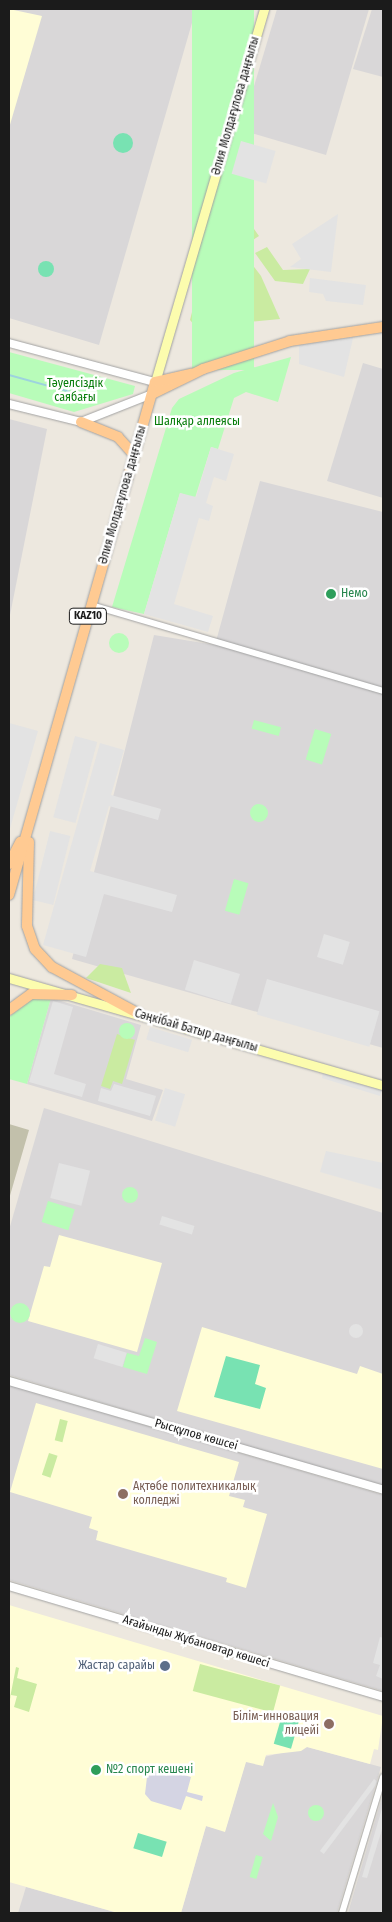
<!DOCTYPE html>
<meta charset="utf-8">
<style>
body{margin:0}
#map{position:relative;width:392px;height:1922px;overflow:hidden;background:#ede8df;font-family:"Fira Sans Condensed",sans-serif}
div>[style]{position:absolute}
.residential>*{inset:0;background:#d9d7d8}
.education>*{inset:0;background:#fffdd6}
.construction>*{inset:0;background:#c2c0ab}
.grass>*{inset:0;background:#caeba1;transform-origin:0 0}
.park>*{inset:0;background:#b8fcb9;transform-origin:0 0}
.round{border-radius:50%}
.pitch>*{inset:0;background:#78e2b2;transform-origin:0 0}
.parking>*{inset:0;background:#e3e3e3;transform-origin:0 0}
.plaza>*{inset:0;background:#d4d4e3}
.stream>*{height:2px;margin:-1px;padding:0 1px;transform-origin:1px;border-radius:1px;background:#9dd3de}
.roads{filter:drop-shadow(0 0 1px #a2a2a2) drop-shadow(0 0 1px #a2a2a2)}
.minor>*{height:6px;margin:-3px;padding:0 3px;transform-origin:3px;border-radius:3px;background:#fff}
.tertiary>*{height:8px;margin:-4px;padding:0 4px;transform-origin:4px;border-radius:4px;background:#fff}
.secondary>*{height:9px;margin:-4.5px;padding:0 4.5px;transform-origin:4.5px;border-radius:4.5px;background:#fcfcae}
.primary>*{height:10px;margin:-5px;padding:0 5px;transform-origin:5px;border-radius:5px;background:#ffca92}
.dots>*{width:14px;height:14px;translate:-50% -50%;box-sizing:border-box;border:2px solid #fff;border-radius:50%}
span{translate:-50% -50%;white-space:nowrap;text-align:center;line-height:1.15;-webkit-text-stroke:5px #fff;paint-order:stroke}
.shield-label span{padding:1px 4px;background:#fff;border:1px solid;border-radius:4px;-webkit-text-stroke-width:0}
.shield-label{font-size:11px;color:#1b1b1b;font-weight:700}
.street-label{font-size:12px;color:#1b1b1b}
.park-label{font-size:12px;color:#067c09}
.leisure-label{font-size:12px;color:#27864d}
.left{translate:0 -50%;text-align:left}
.education-label{font-size:12px;color:#785e54}
.right{translate:-100% -50%;text-align:right}
.service-label{font-size:12px;color:#4e5e75}
.frame{position:absolute;inset:0;border:10px solid #1b1b1b;pointer-events:none}
</style>
<div id="map">
<div class="residential">
<i style="clip-path:polygon(9px 9px,196px 9px,99px 345px,9px 318px)"></i>
<i style="clip-path:polygon(277px 9px,369px 9px,326px 155px,241px 130px)"></i>
<i style="clip-path:polygon(372px 9px,383px 9px,383px 77px,353px 69px)"></i>
<i style="clip-path:polygon(363px 363px,383px 369px,383px 498px,327px 481px)"></i>
<i style="clip-path:polygon(9px 419px,47px 429px,9px 620px)"></i>
<i style="clip-path:polygon(260px 481px,383px 512px,383px 1048px,72px 959px,154px 635px,215px 645px)"></i>
<i style="clip-path:polygon(51px 998px,141px 1025px,126px 1079px,163px 1090px,152px 1121px,27px 1084px)"></i>
<i style="clip-path:polygon(44px 1108px,383px 1213px,383px 1487px,9px 1375px,9px 1230px)"></i>
<i style="clip-path:polygon(9px 1385px,383px 1495px,383px 1691px,9px 1580px)"></i>
<i style="clip-path:polygon(307px 1747px,381px 1767px,337px 1913px,181px 1913px,206px 1826px,225px 1831px,246px 1761px)"></i>
<i style="clip-path:polygon(383px 1794px,383px 1913px,348px 1913px)"></i>
<i style="clip-path:polygon(26px 1887px,118px 1913px,18px 1913px)"></i>
</div>
<div class="education">
<i style="clip-path:polygon(9px 9px,42px 16px,9px 128px)"></i>
<i style="clip-path:polygon(59px 1235px,162px 1263px,137px 1352px,28px 1321px,44px 1266px,50px 1267px)"></i>
<i style="clip-path:polygon(202px 1327px,357px 1374px,360px 1366px,383px 1374px,383px 1469px,177px 1411px)"></i>
<i style="clip-path:polygon(36px 1403px,239px 1462px,229px 1496px,245px 1500px,243px 1507px,267px 1514px,246px 1588px,226px 1582px,227px 1578px,96px 1540px,98px 1531px,89px 1528px,92px 1517px,10px 1492px)"></i>
<i style="clip-path:polygon(9px 1605px,383px 1716px,378px 1750px,374px 1749px,370px 1764px,307px 1747px,301px 1751px,266px 1755px,263px 1766px,246px 1762px,225px 1832px,206px 1826px,181px 1913px,118px 1913px,9px 1882px)"></i>
</div>
<div class="construction">
<i style="clip-path:polygon(9px 1124px,29px 1130px,9px 1199px)"></i>
</div>
<div class="grass">
<i style="clip-path:polygon(222px 191px,241px 198px,247px 208px,242px 212px,259px 236px,247px 244px,228px 216px,218px 209px)"></i>
<i style="clip-path:polygon(216px 217px,261px 276px,280px 319px,196px 327px,190px 320px)"></i>
<i style="clip-path:polygon(267px 247px,283px 270px,310px 269px,303px 284px,275px 281px,255px 253px)"></i>
<i style="clip-path:polygon(100px 964px,122px 968px,131px 993px,86px 978px)"></i>
<i style="clip-path:polygon(117px 1034px,135px 1040px,122px 1084px,113px 1081px,110px 1089px,101px 1086px)"></i>
<i style="left:60px;top:1419px;width:8px;height:22px;rotate:14deg"></i>
<i style="left:49px;top:1453px;width:9px;height:23px;rotate:18deg"></i>
<i style="left:200px;top:1664px;width:83px;height:28px;rotate:15deg"></i>
<i style="clip-path:polygon(16px 1667px,19px 1668px,17px 1678px,37px 1684px,29px 1712px,14px 1707px,17px 1696px,11px 1695px,9px 1703px)"></i>
</div>
<div class="park">
<i style="left:192px;top:9px;width:62px;height:361px"></i>
<i style="clip-path:polygon(9px 352px,135px 386px,133px 394px,74px 412px,9px 393px)"></i>
<i style="clip-path:polygon(291px 357px,278px 402px,246px 392px,234px 398px,218px 449px,211px 447px,195px 498px,180px 493px,144px 614px,112px 607px,172px 408px,179px 399px,234px 373px)"></i>
<i class="round" style="left:109px;top:633px;width:20px;height:20px"></i>
<i style="left:254px;top:720px;width:28px;height:9px;rotate:15deg"></i>
<i style="left:315px;top:729px;width:17px;height:32px;rotate:17deg"></i>
<i class="round" style="left:250px;top:804px;width:18px;height:18px"></i>
<i style="left:234px;top:879px;width:15px;height:33px;rotate:16deg"></i>
<i style="clip-path:polygon(34px 998px,51px 998px,27px 1084px,9px 1079px,9px 1017px)"></i>
<i class="round" style="left:119px;top:1023px;width:16px;height:16px"></i>
<i class="round" style="left:122px;top:1187px;width:16px;height:16px"></i>
<i style="left:48px;top:1201px;width:28px;height:22px;rotate:17deg"></i>
<i class="round" style="left:10px;top:1303px;width:20px;height:20px"></i>
<i style="clip-path:polygon(145px 1338px,157px 1342px,147px 1374px,123px 1367px,127px 1353px,139px 1356px)"></i>
<i style="clip-path:polygon(273px 1803px,278px 1817px,271px 1841px,263px 1834px)"></i>
<i class="round" style="left:308px;top:1805px;width:16px;height:16px"></i>
<i style="left:256px;top:1855px;width:7px;height:23px;rotate:16deg"></i>
</div>
<div class="pitch">
<i class="round" style="left:113px;top:133px;width:20px;height:20px"></i>
<i class="round" style="left:38px;top:261px;width:16px;height:16px"></i>
<i style="clip-path:polygon(226px 1356px,260px 1365px,255px 1384px,266px 1388px,260px 1409px,214px 1397px)"></i>
<i style="left:282px;top:1715px;width:18px;height:30px;rotate:16deg"></i>
<i style="left:138px;top:1833px;width:30px;height:16px;rotate:17deg"></i>
</div>
<div class="parking">
<i style="left:241px;top:141px;width:36px;height:34px;rotate:16deg"></i>
<i style="clip-path:polygon(338px 214px,331px 272px,290px 267px,301px 259px,292px 244px)"></i>
<i style="clip-path:polygon(310px 278px,366px 285px,363px 305px,326px 301px,323px 294px,309px 292px)"></i>
<i style="clip-path:polygon(354px 334px,344px 377px,299px 364px,299px 342px)"></i>
<i style="clip-path:polygon(211px 447px,234px 454px,226px 481px,214px 477px,206px 503px,213px 506px,209px 521px,199px 518px,174px 604px,213px 616px,208px 632px,144px 614px,180px 493px,196px 497px)"></i>
<i style="clip-path:polygon(9px 723px,38px 731px,9px 832px)"></i>
<i style="left:75px;top:736px;width:23px;height:84px;rotate:15deg"></i>
<i style="clip-path:polygon(100px 743px,124px 750px,111px 795px,161px 809px,158px 820px,109px 806px,90px 871px,177px 895px,172px 912px,104px 894px,86px 957px,43px 945px)"></i>
<i style="left:50px;top:831px;width:21px;height:71px;rotate:14deg"></i>
<i style="left:324px;top:934px;width:27px;height:24px;rotate:17deg"></i>
<i style="left:194px;top:960px;width:48px;height:31px;rotate:17deg"></i>
<i style="left:267px;top:979px;width:117px;height:37px;rotate:16deg"></i>
<i style="clip-path:polygon(53px 1001px,73px 1007px,54px 1074px,86px 1084px,82px 1097px,29px 1082px)"></i>
<i style="left:150px;top:1027px;width:44px;height:13px;rotate:17deg"></i>
<i style="clip-path:polygon(323px 1072px,382px 1089px,380px 1096px,322px 1078px)"></i>
<i style="clip-path:polygon(114px 1084px,156px 1096px,150px 1116px,98px 1101px,101px 1088px,111px 1091px)"></i>
<i style="left:165px;top:1088px;width:21px;height:34px;rotate:17deg"></i>
<i style="clip-path:polygon(326px 1151px,383px 1163px,383px 1190px,320px 1172px)"></i>
<i style="left:59px;top:1163px;width:32px;height:36px;rotate:14deg"></i>
<i style="left:162px;top:1216px;width:34px;height:9px;rotate:17deg"></i>
<i class="round" style="left:349px;top:1324px;width:14px;height:14px"></i>
<i style="left:98px;top:1344px;width:30px;height:15px;rotate:17deg"></i>
<i style="clip-path:polygon(380px 1637px,383px 1638px,383px 1679px,376px 1676px,380px 1665px,373px 1663px)"></i>
<i style="left:374px;top:1779px;width:5px;height:90px;rotate:37deg"></i>
<i style="clip-path:polygon(383px 1805px,383px 1826px,367px 1878px,362px 1877px)"></i>
</div>
<div class="plaza">
<i style="clip-path:polygon(160px 1768px,191px 1777px,187px 1792px,203px 1796px,202px 1801px,186px 1796px,181px 1810px,151px 1801px,145px 1794px,147px 1777px)"></i>
</div>
<div class="stream">
<i style="left:9px;top:375px;width:67px;rotate:15.5deg"></i>
<i style="left:74px;top:393px;width:8px;rotate:60deg"></i>
</div>
<div class="roads">
<div class="minor">
<i style="left:91px;top:605px;width:304px;rotate:16.4deg"></i>
<i style="left:342px;top:1913px;width:142px;rotate:-73.2deg"></i>
</div>
<div class="tertiary">
<i style="left:9px;top:343px;width:151px;rotate:15deg"></i>
<i style="left:9px;top:404px;width:74px;rotate:14deg"></i>
<i style="left:81px;top:422px;width:76px;rotate:-21.5deg"></i>
<i style="left:9px;top:1381px;width:390px;rotate:16.2deg"></i>
<i style="left:9px;top:1586px;width:390px;rotate:16.5deg"></i>
</div>
<div class="secondary">
<i style="left:155px;top:382px;width:389px;rotate:-73.7deg"></i>
<i style="left:9px;top:978px;width:389px;rotate:16deg"></i>
</div>
<div class="primary">
<i style="left:152px;top:394px;width:57px;rotate:-26.1deg"></i>
<i style="left:203px;top:369px;width:91px;rotate:-17.8deg"></i>
<i style="left:290px;top:341px;width:94px;rotate:-8.6deg"></i>
<i style="left:81px;top:422px;width:40px;rotate:22deg"></i>
<i style="left:118px;top:437px;width:24px;rotate:48deg"></i>
<i style="left:29px;top:842px;width:84px;rotate:91.4deg"></i>
<i style="left:27px;top:926px;width:24px;rotate:71deg"></i>
<i style="left:35px;top:949px;width:25px;rotate:47deg"></i>
<i style="left:52px;top:967px;width:101px;rotate:28.3deg"></i>
<i style="left:9px;top:864px;width:25px;rotate:-63deg"></i>
<i style="left:9px;top:895px;width:533px;rotate:-74.11deg"></i>
<i style="left:155px;top:382px;width:37px;rotate:-13deg"></i>
<i style="left:9px;top:1010px;width:27px;rotate:-36deg"></i>
<i style="left:31px;top:994px;width:41px;rotate:1.4deg"></i>
</div>
</div>
<div class="dots">
<i style="left:331px;top:594px;background:#2e9e5b"></i>
<i style="left:123px;top:1494px;background:#8d6e63"></i>
<i style="left:165px;top:1666px;background:#5c6f8a"></i>
<i style="left:329px;top:1724px;background:#8d6e63"></i>
<i style="left:96px;top:1770px;background:#2e9e5b"></i>
</div>
<div class="shield-label">
<span style="left:88px;top:616px">KAZ10</span>
</div>
<div class="street-label">
<span style="left:236px;top:106px;rotate:-74deg">Әлия Молдағұлова даңғылы</span>
<span style="left:123px;top:495px;rotate:-74deg">Әлия Молдағұлова даңғылы</span>
<span style="left:196px;top:1031px;rotate:16deg">Сәңкібай Батыр даңғылы</span>
<span style="left:196px;top:1435px;rotate:16deg">Рысқұлов көшсеі</span>
<span style="left:196px;top:1642px;rotate:17deg">Ағайынды Жұбановтар көшесі</span>
</div>
<div class="park-label">
<span style="left:75px;top:391px">Тәуелсіздік<br>саябағы</span>
<span style="left:197px;top:422px">Шалқар аллеясы</span>
</div>
<div class="leisure-label">
<span class="left" style="left:341px;top:594px">Немо</span>
<span class="left" style="left:106px;top:1770px">№2 спорт кешені</span>
</div>
<div class="education-label">
<span class="left" style="left:133px;top:1494px">Ақтөбе политехникалық<br>колледжі</span>
<span class="right" style="left:319px;top:1724px">Білім-инновация<br>лицейі</span>
</div>
<div class="service-label">
<span class="right" style="left:155px;top:1666px">Жастар сарайы</span>
</div>
<div class="frame"></div>
</div>
